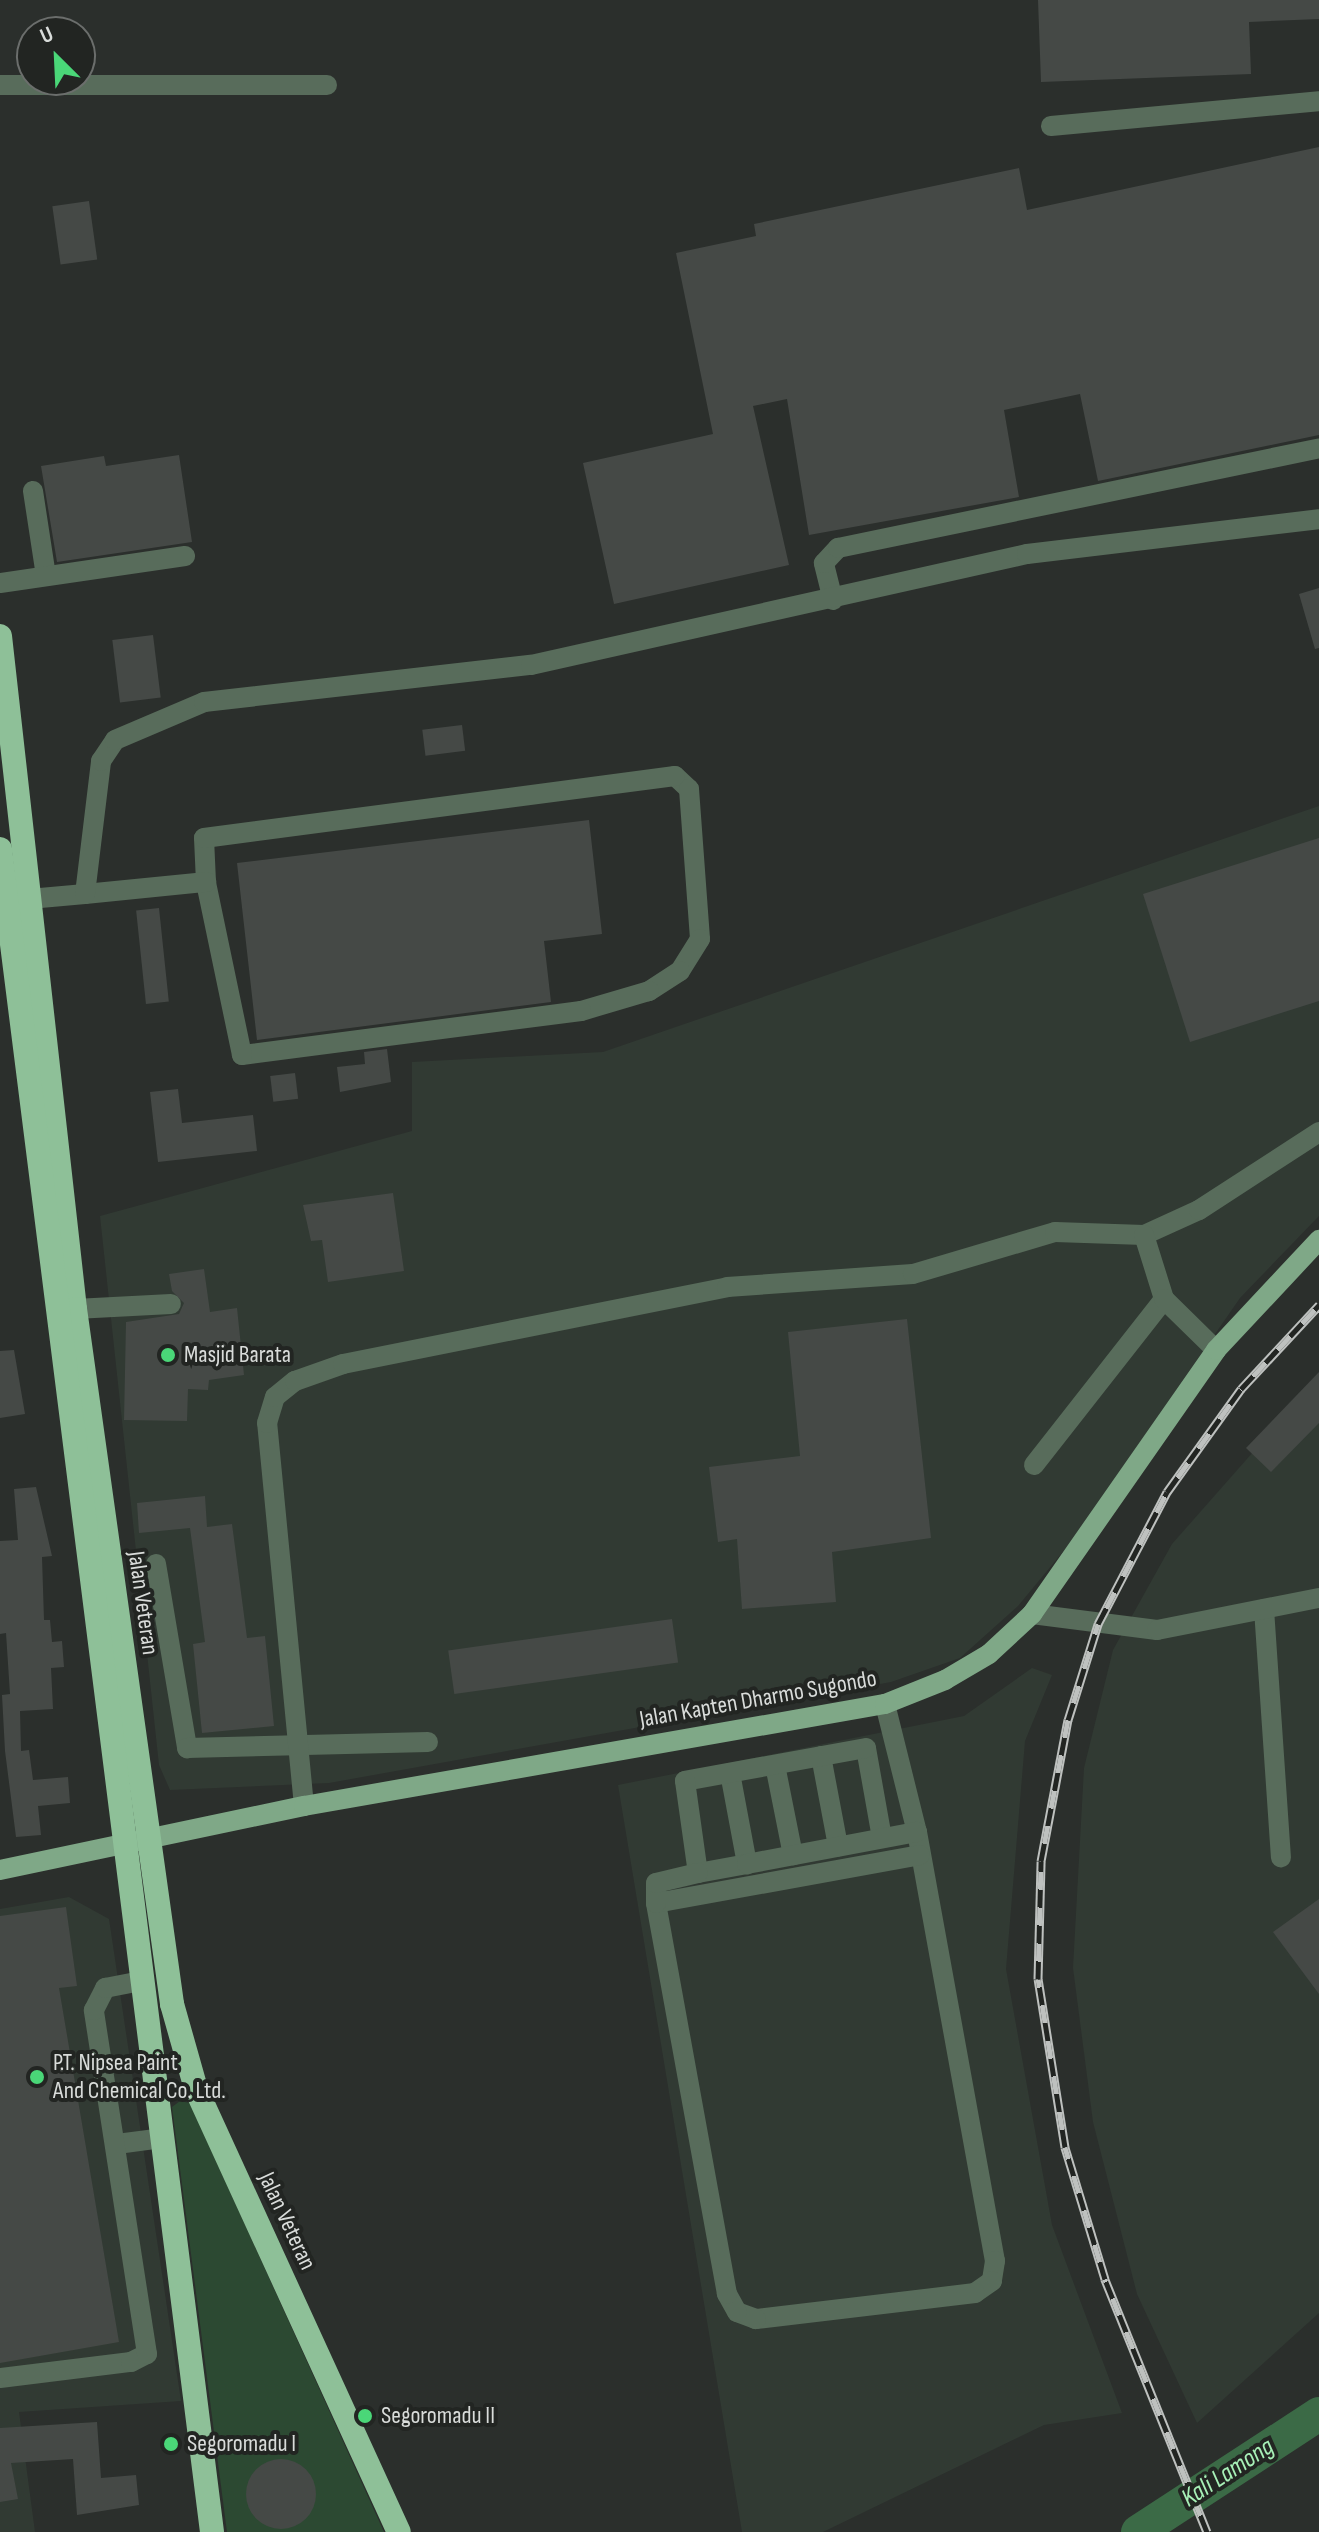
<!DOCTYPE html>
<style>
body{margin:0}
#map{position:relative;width:1319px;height:2532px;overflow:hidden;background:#2b2f2c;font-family:"Sofia Sans Condensed",sans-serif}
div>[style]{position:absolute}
.built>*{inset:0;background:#313a33}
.green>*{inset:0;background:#2c4932}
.river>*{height:34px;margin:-17px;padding:0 17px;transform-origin:17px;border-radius:17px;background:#3b6a46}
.building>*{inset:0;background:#454946;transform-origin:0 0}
.round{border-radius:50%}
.minor>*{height:20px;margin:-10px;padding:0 10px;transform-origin:10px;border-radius:10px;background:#586c5b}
.major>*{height:20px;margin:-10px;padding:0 10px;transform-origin:10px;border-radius:10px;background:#7fa887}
.highway>*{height:24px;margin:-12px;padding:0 12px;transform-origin:12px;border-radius:12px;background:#8ec098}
.rail>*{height:9px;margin-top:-4.5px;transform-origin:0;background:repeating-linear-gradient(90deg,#222522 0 18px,#bec1bf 0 36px);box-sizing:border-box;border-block:2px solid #bec1bf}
.dots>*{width:22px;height:22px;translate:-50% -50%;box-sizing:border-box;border:4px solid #222522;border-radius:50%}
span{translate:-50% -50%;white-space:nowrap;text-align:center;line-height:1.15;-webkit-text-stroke:8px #222522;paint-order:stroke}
.poi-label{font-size:24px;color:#d9dcda}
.left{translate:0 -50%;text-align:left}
.street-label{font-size:24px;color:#d9dcda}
.water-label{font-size:26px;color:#a7f0b7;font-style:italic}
.north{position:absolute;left:16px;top:16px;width:80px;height:80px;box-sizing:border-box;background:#222522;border:2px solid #6b6e6c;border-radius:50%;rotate:336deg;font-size:22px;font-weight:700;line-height:32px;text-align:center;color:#d9dcda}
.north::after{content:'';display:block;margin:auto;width:28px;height:36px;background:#4ad778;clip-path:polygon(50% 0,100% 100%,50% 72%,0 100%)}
</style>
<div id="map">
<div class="built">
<i style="clip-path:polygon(1319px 806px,1319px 1216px,1240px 1298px,1071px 1542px,1018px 1606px,960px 1658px,891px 1682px,329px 1783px,170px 1790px,159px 1765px,100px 1216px,412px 1131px,412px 1062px,603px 1052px)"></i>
<i style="clip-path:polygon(1319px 1377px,1319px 2313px,1197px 2423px,1137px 2294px,1093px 2122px,1073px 1968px,1084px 1768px,1113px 1650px,1172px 1544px)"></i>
<i style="clip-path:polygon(1032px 1668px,1052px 1675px,1025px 1741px,1006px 1969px,1052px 2225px,1122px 2413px,1044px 2425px,823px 2532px,742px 2532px,618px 1785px,964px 1716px)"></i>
<i style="clip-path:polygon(69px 1897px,109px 1919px,181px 2401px,19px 2412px,35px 2532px,0 2532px,0 1909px)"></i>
</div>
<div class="green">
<i style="clip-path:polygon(180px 2101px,190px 2103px,384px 2532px,227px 2532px,172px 2107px)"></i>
</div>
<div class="river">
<i style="left:1138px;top:2532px;width:216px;rotate:-33.1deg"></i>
</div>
<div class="building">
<i style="clip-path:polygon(1038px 0,1319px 0,1319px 19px,1249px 22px,1251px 74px,1041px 82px)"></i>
<i style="clip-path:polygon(1319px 147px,1319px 435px,1098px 481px,1080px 394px,1004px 410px,1019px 497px,809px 535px,787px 399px,753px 406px,789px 565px,614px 604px,583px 463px,713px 434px,676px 253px,756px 236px,754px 224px,1019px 168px,1027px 210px)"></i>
<i style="left:89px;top:201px;width:59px;height:37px;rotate:82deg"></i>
<i style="clip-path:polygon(179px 455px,192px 542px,57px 562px,41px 466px,104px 456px,106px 466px)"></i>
<i style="clip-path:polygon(1319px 588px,1319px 648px,1315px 649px,1299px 594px)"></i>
<i style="left:153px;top:635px;width:63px;height:41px;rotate:83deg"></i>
<i style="left:462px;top:725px;width:26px;height:40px;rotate:83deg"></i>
<i style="clip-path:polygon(589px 820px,602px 934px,544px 941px,551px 1002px,257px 1040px,237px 863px)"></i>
<i style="clip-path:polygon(1319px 838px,1319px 1001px,1190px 1042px,1143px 894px)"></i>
<i style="left:159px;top:908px;width:94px;height:23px;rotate:84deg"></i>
<i style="clip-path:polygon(387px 1049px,391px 1082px,340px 1092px,337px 1067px,365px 1064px,364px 1052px)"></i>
<i style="left:295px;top:1073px;width:26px;height:25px;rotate:83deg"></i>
<i style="clip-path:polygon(178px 1089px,182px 1123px,253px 1115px,257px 1151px,158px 1162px,150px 1092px)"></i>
<i style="clip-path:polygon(393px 1193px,404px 1271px,328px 1282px,322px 1240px,311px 1241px,303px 1205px)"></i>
<i style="clip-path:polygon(204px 1269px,210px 1312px,237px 1308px,244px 1375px,209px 1380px,208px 1390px,188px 1389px,187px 1421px,124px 1420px,126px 1322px,179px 1314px,184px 1303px,172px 1291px,169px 1274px)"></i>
<i style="clip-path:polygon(907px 1319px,931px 1538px,832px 1552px,836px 1602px,742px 1609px,737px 1539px,718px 1542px,709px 1467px,800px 1456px,788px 1332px)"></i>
<i style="clip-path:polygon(14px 1350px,25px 1414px,0 1418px,0 1351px)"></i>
<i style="clip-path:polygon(1319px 1372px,1319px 1423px,1271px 1472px,1246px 1448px)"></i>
<i style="clip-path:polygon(36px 1487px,52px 1556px,42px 1557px,44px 1620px,50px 1620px,52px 1642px,62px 1641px,64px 1667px,51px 1668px,53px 1709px,20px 1711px,21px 1751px,29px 1750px,33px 1780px,68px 1777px,70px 1803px,38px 1806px,41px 1835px,16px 1837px,5px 1751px,2px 1695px,10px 1694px,6px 1633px,0 1634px,0 1541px,18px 1540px,14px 1489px)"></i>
<i style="clip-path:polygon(205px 1496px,207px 1527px,232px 1524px,247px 1638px,265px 1636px,274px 1726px,202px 1733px,193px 1644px,205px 1642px,190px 1528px,139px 1533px,137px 1503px)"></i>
<i style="left:672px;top:1619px;width:44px;height:226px;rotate:82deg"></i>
<i style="clip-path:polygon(1319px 1899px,1319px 1994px,1273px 1932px)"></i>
<i style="clip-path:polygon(66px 1907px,77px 1986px,59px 1988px,119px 2342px,0 2363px,0 1916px)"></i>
<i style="clip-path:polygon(97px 2422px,101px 2478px,136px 2475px,139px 2505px,77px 2515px,73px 2459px,11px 2463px,18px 2499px,0 2502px,0 2428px)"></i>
<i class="round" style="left:246px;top:2459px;width:70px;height:70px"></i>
</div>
<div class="minor">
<i style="left:0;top:85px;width:327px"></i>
<i style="left:1051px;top:126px;width:269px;rotate:-5.3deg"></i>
<i style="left:33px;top:491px;width:86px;rotate:81.3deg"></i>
<i style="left:0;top:583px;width:187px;rotate:-8.3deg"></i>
<i style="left:833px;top:600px;width:38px;rotate:-104deg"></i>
<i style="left:824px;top:563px;width:21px;rotate:-47deg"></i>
<i style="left:838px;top:548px;width:491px;rotate:-11.7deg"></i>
<i style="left:675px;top:776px;width:19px;rotate:43deg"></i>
<i style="left:689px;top:789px;width:150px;rotate:85.8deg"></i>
<i style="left:700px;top:939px;width:38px;rotate:122deg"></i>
<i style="left:680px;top:971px;width:37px;rotate:147deg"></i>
<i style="left:649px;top:991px;width:71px;rotate:163.6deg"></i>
<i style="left:581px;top:1011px;width:342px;rotate:172.6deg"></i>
<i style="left:242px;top:1055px;width:177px;rotate:-101.8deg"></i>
<i style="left:206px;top:882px;width:44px;rotate:-92.6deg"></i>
<i style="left:204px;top:838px;width:475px;rotate:-7.5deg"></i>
<i style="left:85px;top:894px;width:122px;rotate:-5.7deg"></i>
<i style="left:29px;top:899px;width:56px;rotate:-5.1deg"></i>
<i style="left:85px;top:894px;width:134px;rotate:-83.1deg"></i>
<i style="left:101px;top:761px;width:25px;rotate:-56deg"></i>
<i style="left:115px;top:740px;width:97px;rotate:-23.1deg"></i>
<i style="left:204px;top:702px;width:329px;rotate:-6.5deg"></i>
<i style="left:531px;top:665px;width:508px;rotate:-12.61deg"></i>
<i style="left:1027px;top:554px;width:294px;rotate:-6.8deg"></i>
<i style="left:1144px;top:1235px;width:60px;rotate:-24.4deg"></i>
<i style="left:1199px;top:1210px;width:143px;rotate:-33deg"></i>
<i style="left:75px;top:1309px;width:96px;rotate:-3deg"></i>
<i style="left:1034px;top:1465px;width:211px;rotate:-51.9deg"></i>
<i style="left:156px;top:1564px;width:187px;rotate:80.4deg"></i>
<i style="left:187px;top:1748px;width:241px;rotate:-1.4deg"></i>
<i style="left:1264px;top:1609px;width:249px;rotate:86.1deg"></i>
<i style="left:1032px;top:1614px;width:126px;rotate:7.3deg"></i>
<i style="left:1157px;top:1630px;width:165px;rotate:-11.2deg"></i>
<i style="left:885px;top:1704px;width:132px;rotate:76deg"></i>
<i style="left:917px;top:1832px;width:436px;rotate:79.7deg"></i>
<i style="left:995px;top:2261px;width:20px;rotate:99deg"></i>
<i style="left:992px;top:2281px;width:21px;rotate:145deg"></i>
<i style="left:975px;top:2293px;width:221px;rotate:173.2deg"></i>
<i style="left:756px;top:2319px;width:20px;rotate:-160deg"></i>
<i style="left:737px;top:2312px;width:21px;rotate:-119deg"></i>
<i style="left:727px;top:2294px;width:397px;rotate:-100.3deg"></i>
<i style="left:656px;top:1903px;width:268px;rotate:-10.3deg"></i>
<i style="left:821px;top:1756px;width:92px;rotate:79.3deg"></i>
<i style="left:775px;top:1765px;width:92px;rotate:78.7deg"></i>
<i style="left:730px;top:1773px;width:93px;rotate:79.4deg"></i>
<i style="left:304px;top:1806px;width:385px;rotate:-95.5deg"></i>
<i style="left:267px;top:1423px;width:27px;rotate:-73deg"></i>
<i style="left:275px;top:1397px;width:26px;rotate:-39deg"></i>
<i style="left:295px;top:1381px;width:51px;rotate:-19.5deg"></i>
<i style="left:343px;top:1364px;width:392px;rotate:-11.3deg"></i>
<i style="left:727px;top:1287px;width:186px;rotate:-4deg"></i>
<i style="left:913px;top:1274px;width:148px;rotate:-16.5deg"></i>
<i style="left:1055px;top:1232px;width:89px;rotate:1.9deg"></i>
<i style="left:1144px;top:1235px;width:67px;rotate:72.6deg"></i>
<i style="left:1164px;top:1299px;width:73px;rotate:44.4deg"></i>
<i style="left:882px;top:1838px;width:91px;rotate:-100.1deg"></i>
<i style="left:866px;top:1748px;width:184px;rotate:169.7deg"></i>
<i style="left:685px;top:1781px;width:93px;rotate:82deg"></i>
<i style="left:698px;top:1873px;width:50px;rotate:-10.4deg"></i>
<i style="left:747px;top:1864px;width:173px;rotate:-10.7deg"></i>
<i style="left:656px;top:1903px;width:20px;rotate:-90deg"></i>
<i style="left:656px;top:1883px;width:43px;rotate:-13.4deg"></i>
<i style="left:117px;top:2144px;width:45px;rotate:-7.6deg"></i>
<i style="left:0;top:2378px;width:132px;rotate:-7deg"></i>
<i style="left:131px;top:2362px;width:18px;rotate:-27deg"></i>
<i style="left:147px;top:2354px;width:348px;rotate:-98.8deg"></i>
<i style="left:94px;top:2010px;width:25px;rotate:-63deg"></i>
<i style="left:105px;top:1988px;width:38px;rotate:-11deg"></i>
</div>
<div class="major">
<i style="left:0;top:1870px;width:311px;rotate:-11.9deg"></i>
<i style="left:304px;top:1806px;width:590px;rotate:-9.96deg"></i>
<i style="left:885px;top:1704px;width:65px;rotate:-21.8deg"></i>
<i style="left:945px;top:1680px;width:51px;rotate:-30.6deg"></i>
<i style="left:989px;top:1654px;width:59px;rotate:-42.9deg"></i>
<i style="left:1032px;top:1614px;width:322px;rotate:-55.1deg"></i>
<i style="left:1216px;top:1350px;width:151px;rotate:-46.9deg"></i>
</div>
<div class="highway">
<i style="left:0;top:636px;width:677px;rotate:83.64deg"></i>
<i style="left:75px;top:1309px;width:702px;rotate:82.05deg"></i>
<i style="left:172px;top:2004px;width:88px;rotate:74.2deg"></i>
<i style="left:196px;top:2089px;width:487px;rotate:65.4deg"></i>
<i style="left:0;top:849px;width:1696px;rotate:82.82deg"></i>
</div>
<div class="rail">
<i style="left:1207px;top:2532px;width:273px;rotate:-112deg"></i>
<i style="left:1105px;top:2279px;width:138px;rotate:-106.9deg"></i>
<i style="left:1065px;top:2147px;width:170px;rotate:-99.1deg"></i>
<i style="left:1038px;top:1979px;width:118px;rotate:-88.5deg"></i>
<i style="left:1041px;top:1861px;width:144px;rotate:-79.2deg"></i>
<i style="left:1068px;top:1720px;width:101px;rotate:-72.6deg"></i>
<i style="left:1098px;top:1624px;width:149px;rotate:-62.4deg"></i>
<i style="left:1167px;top:1492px;width:127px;rotate:-54.3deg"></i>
<i style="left:1241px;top:1389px;width:115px;rotate:-47.1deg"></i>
</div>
<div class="dots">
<i style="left:168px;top:1355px;background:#4ad778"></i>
<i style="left:37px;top:2077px;background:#4ad778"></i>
<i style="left:365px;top:2416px;background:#4ad778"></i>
<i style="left:171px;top:2444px;background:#4ad778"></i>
</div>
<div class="poi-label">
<span class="left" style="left:184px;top:1355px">Masjid Barata</span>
<span class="left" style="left:53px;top:2077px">P.T. Nipsea Paint<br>And Chemical Co. Ltd.</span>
<span class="left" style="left:381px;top:2416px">Segoromadu II</span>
<span class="left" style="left:187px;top:2444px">Segoromadu I</span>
</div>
<div class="street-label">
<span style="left:143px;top:1603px;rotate:82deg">Jalan Veteran</span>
<span style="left:758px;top:1699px;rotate:-10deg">Jalan Kapten Dharmo Sugondo</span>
<span style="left:287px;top:2221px;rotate:65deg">Jalan Veteran</span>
</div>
<div class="water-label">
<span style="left:1228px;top:2473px;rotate:-33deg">Kali Lamong</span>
</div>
<div class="north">U</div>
</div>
